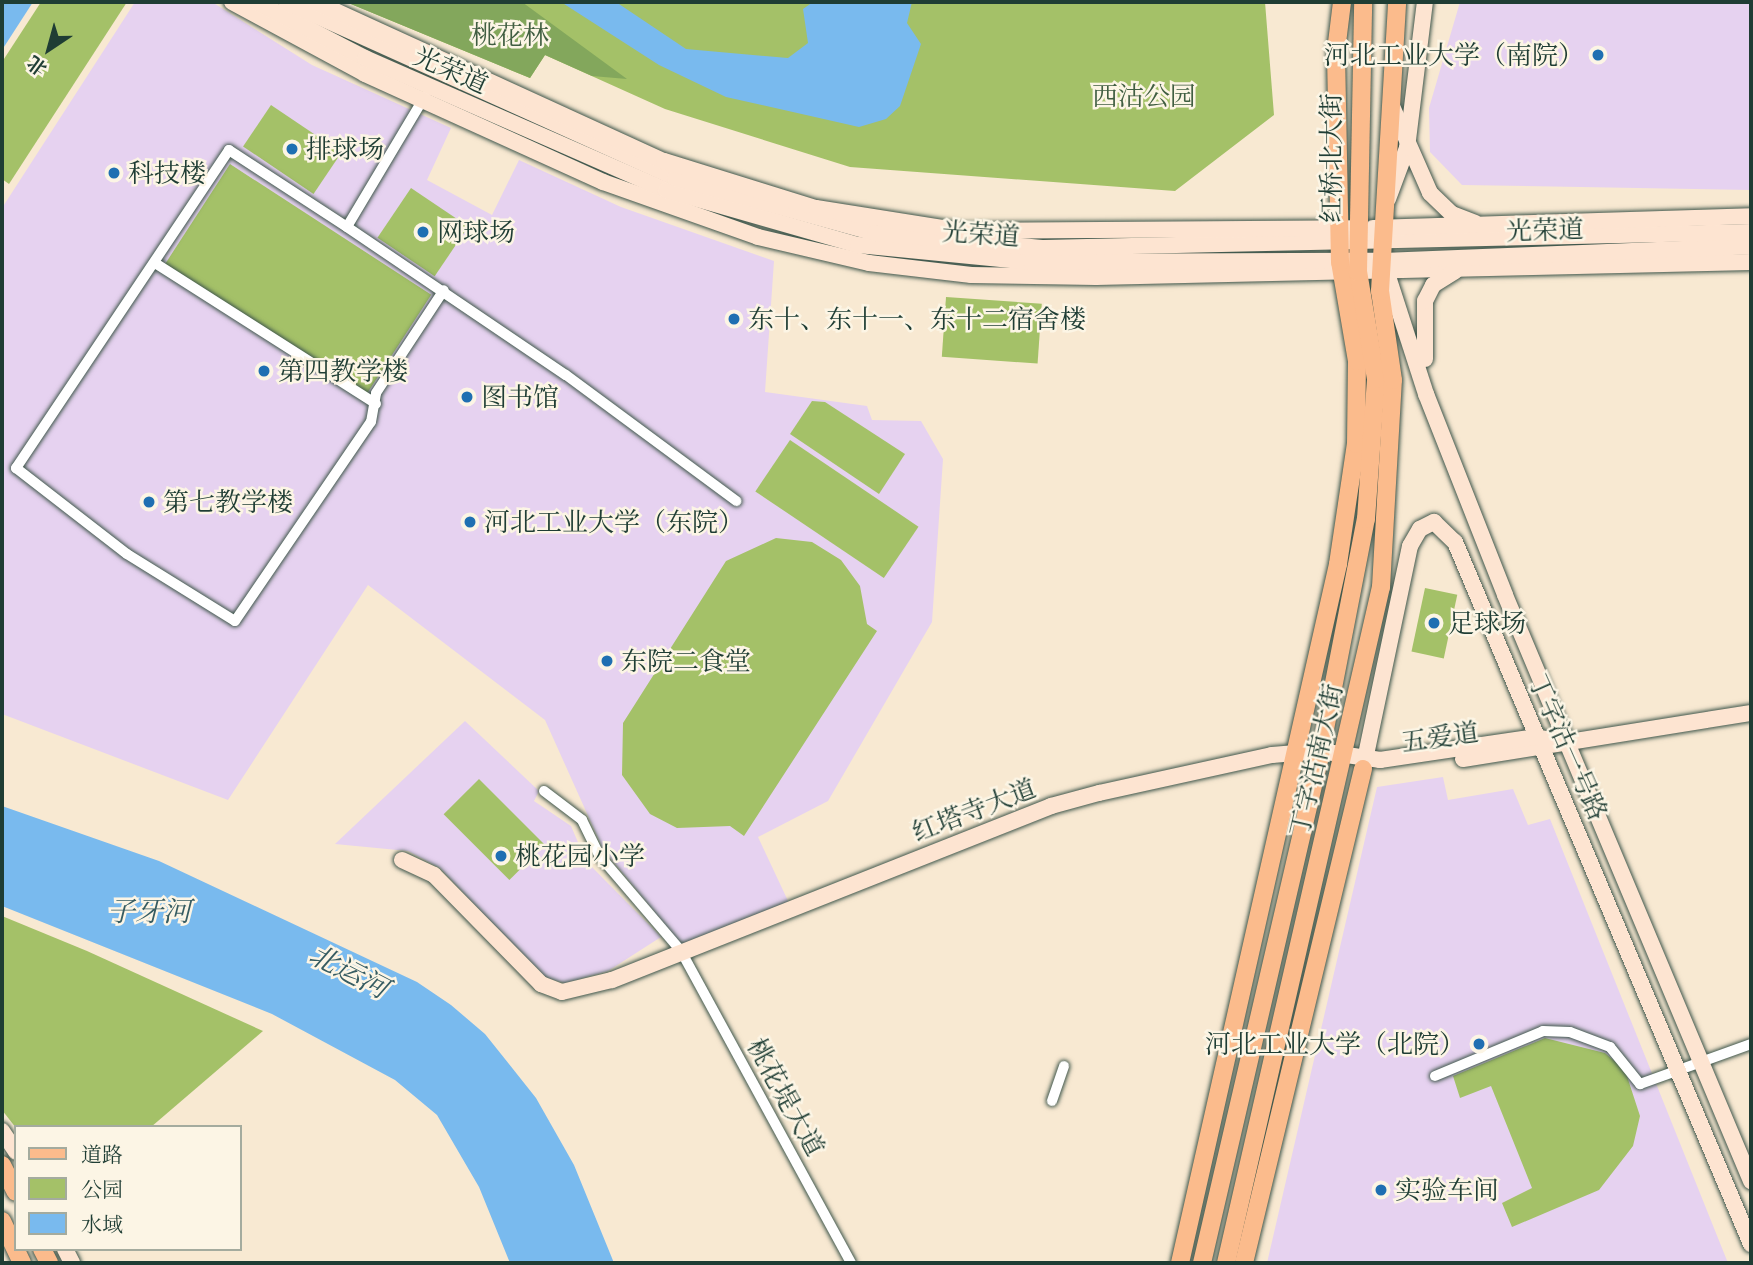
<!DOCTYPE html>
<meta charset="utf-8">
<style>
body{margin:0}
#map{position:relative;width:1753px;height:1265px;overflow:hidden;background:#f8e9d2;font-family:"Gentium Book Plus","Noto Serif SC",serif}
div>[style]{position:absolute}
.built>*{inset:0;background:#e6d2f0}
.green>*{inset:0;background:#a4c168;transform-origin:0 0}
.forest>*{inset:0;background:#83a75c}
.water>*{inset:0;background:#79baee}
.roads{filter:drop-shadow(0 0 2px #40574c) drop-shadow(0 0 2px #40574c)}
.street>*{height:10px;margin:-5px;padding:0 5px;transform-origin:5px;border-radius:5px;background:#fff}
.secondary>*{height:16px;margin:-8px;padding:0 8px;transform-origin:8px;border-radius:8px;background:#fde4d1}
.primary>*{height:18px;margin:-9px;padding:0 9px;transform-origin:9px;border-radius:9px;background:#fbbb8c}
.dots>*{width:19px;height:19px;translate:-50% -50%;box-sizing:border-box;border:4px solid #fcf5e5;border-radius:50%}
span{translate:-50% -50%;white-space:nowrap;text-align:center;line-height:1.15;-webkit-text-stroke:5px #fcf5e5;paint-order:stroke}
.park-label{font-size:26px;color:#405e41}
.poi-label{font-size:26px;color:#1f3d34}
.right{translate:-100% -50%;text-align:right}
.left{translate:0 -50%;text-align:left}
.street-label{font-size:26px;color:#1f3d34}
.water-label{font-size:28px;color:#365c62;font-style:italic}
.frame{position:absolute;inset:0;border:4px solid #1f3d34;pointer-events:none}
.legend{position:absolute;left:14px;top:1125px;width:228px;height:126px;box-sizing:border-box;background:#fcf5e5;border:2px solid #a4ab9e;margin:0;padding:9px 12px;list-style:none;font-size:21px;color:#1f3d34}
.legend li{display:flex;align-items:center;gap:14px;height:35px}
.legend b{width:35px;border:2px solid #a4ab9e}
.north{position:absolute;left:14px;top:14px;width:70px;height:70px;-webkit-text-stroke:5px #fcf5e5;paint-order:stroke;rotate:216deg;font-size:19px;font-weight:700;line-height:28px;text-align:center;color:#1f3d34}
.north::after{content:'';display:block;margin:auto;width:24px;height:32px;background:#1f3d34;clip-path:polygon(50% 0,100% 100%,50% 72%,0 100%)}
</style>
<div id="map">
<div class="built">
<i style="clip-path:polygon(135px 2px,212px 2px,312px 65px,451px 128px,427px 180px,492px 215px,519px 160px,621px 207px,774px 261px,765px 392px,867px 406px,872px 420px,921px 421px,943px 459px,932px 622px,828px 801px,758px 837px,789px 903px,690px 955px,603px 849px,545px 720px,368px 585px,228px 800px,2px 714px,2px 208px)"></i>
<i style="clip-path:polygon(1460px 2px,1751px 2px,1751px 190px,1462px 185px,1430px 152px,1429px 108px)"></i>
<i style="clip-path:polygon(465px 721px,539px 791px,534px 801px,571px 826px,586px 861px,661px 937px,608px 971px,565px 983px,543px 977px,440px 868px,408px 851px,335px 844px)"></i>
<i style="clip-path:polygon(1443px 777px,1448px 800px,1513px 789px,1528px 825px,1550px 819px,1728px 1263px,1267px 1263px,1377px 787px)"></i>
</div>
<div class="green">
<i style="clip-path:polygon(41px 2px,127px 2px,9px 184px,2px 179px,2px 62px)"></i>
<i style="clip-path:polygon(346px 2px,1265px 2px,1274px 115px,1175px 191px,850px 167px,665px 109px,545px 55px,530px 78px)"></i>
<i style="left:271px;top:105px;width:85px;height:50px;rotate:34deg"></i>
<i style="left:230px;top:164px;width:240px;height:120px;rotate:33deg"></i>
<i style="left:411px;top:188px;width:69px;height:60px;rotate:34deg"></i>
<i style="left:946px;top:297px;width:96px;height:60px;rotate:4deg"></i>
<i style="clip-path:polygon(812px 401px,825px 402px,905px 454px,879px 494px,790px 434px)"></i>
<i style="left:790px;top:440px;width:155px;height:62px;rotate:34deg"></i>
<i style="clip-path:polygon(776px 538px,812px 542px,841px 560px,860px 586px,867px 624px,877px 631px,744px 836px,730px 826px,677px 828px,650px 814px,622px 775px,623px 723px,726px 561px)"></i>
<i style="left:1425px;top:588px;width:33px;height:65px;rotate:12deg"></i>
<i style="left:479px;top:779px;width:93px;height:50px;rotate:45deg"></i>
<i style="clip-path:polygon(2px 916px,87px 951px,263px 1031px,151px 1127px,16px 1128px,2px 1110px)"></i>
<i style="clip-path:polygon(1545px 1038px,1605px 1053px,1625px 1070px,1640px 1116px,1633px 1146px,1599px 1190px,1512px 1227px,1502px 1203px,1532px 1188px,1491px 1086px,1460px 1098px,1453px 1076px)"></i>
</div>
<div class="forest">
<i style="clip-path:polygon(346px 2px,522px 2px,627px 79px,592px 76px,545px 55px,530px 78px)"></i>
</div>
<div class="water">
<i style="clip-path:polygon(2px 2px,33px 2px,2px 50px)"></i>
<i style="clip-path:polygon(561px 2px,616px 2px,686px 49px,788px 58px,808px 43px,803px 9px,813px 2px,912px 2px,907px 23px,921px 44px,900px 106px,886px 119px,859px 127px,726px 97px,659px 65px)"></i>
<i style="clip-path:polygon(2px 806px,159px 861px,417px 982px,451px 1005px,485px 1034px,536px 1098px,574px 1165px,614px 1263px,510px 1263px,479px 1187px,437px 1115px,395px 1080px,272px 1014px,2px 906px)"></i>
</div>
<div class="roads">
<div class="street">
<i style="left:425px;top:96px;width:152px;rotate:120.8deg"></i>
<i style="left:347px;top:227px;width:141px;rotate:-146.9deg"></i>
<i style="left:229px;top:150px;width:383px;rotate:123.8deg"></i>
<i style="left:16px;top:468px;width:140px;rotate:37.8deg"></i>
<i style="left:127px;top:554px;width:127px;rotate:31.8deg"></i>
<i style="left:235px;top:621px;width:241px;rotate:-55.7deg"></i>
<i style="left:371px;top:422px;width:29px;rotate:-80deg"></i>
<i style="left:376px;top:393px;width:123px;rotate:-56.6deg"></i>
<i style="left:347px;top:227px;width:264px;rotate:34.1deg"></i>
<i style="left:566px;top:375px;width:212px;rotate:36.5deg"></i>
<i style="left:155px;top:263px;width:262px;rotate:32.5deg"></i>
<i style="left:544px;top:791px;width:48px;rotate:37.3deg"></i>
<i style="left:582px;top:820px;width:39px;rotate:64deg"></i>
<i style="left:599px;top:855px;width:126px;rotate:49.5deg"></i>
<i style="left:681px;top:951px;width:355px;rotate:61.4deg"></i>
<i style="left:1435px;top:1076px;width:117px;rotate:-22.6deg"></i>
<i style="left:1543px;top:1031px;width:27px;rotate:2deg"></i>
<i style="left:1570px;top:1032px;width:43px;rotate:20.6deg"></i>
<i style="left:1610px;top:1047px;width:48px;rotate:51deg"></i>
<i style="left:1640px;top:1084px;width:118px;rotate:-19.8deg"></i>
<i style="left:1052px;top:1101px;width:37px;rotate:-71deg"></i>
</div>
<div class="secondary">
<i style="left:232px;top:2px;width:151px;rotate:28.4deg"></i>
<i style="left:365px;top:74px;width:261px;rotate:24.4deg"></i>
<i style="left:603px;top:182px;width:164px;rotate:19.5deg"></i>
<i style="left:758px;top:237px;width:114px;rotate:13.2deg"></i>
<i style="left:869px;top:263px;width:103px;rotate:6.7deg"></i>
<i style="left:971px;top:275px;width:125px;rotate:0.9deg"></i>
<i style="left:1096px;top:277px;width:655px;rotate:-1.31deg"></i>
<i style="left:257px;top:2px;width:122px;rotate:27.4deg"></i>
<i style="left:365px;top:58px;width:329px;rotate:23.7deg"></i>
<i style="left:666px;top:190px;width:200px;rotate:16deg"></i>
<i style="left:858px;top:245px;width:174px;rotate:5.6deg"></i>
<i style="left:1031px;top:262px;width:352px;rotate:-0.2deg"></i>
<i style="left:1383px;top:261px;width:368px;rotate:-2.3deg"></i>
<i style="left:286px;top:2px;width:427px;rotate:24.3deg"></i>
<i style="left:675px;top:178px;width:207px;rotate:15.4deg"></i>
<i style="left:875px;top:233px;width:168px;rotate:5.1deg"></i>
<i style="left:1042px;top:248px;width:709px;rotate:-1.29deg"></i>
<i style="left:316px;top:2px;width:383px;rotate:24.6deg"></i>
<i style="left:664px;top:161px;width:159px;rotate:17.2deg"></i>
<i style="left:816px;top:208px;width:147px;rotate:9deg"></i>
<i style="left:961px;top:231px;width:389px;rotate:-0.4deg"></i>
<i style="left:1391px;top:104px;width:97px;rotate:66.3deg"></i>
<i style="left:1430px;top:193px;width:30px;rotate:44deg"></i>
<i style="left:1452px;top:214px;width:25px;rotate:21deg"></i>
<i style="left:1388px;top:199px;width:54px;rotate:-69.6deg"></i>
<i style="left:1407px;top:148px;width:147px;rotate:-83deg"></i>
<i style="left:1373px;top:228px;width:378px;rotate:-1.8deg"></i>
<i style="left:1384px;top:264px;width:137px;rotate:72.1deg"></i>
<i style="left:1426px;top:394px;width:216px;rotate:68.5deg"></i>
<i style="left:1505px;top:595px;width:636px;rotate:67.23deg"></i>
<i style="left:1425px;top:359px;width:58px;rotate:-90deg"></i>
<i style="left:1425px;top:301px;width:18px;rotate:-63deg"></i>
<i style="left:1433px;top:285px;width:26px;rotate:-32deg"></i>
<i style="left:1463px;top:759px;width:292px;rotate:-9.1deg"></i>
<i style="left:1363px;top:769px;width:228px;rotate:-78.1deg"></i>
<i style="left:1410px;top:546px;width:20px;rotate:-60deg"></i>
<i style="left:1420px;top:529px;width:16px;rotate:-27deg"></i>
<i style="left:1434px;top:522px;width:29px;rotate:44deg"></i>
<i style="left:1455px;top:542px;width:762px;rotate:67.14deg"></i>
<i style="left:402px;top:860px;width:35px;rotate:25deg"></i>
<i style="left:434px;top:875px;width:153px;rotate:45.5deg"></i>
<i style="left:541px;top:984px;width:22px;rotate:21deg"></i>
<i style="left:562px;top:992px;width:51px;rotate:-13.5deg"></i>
<i style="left:612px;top:980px;width:472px;rotate:-21.6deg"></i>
<i style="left:1051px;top:806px;width:50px;rotate:-15.2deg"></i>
<i style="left:1099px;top:793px;width:177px;rotate:-12.4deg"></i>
<i style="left:1272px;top:755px;width:48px;rotate:-4.8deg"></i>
<i style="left:1320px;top:751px;width:61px;rotate:8.5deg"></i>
<i style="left:1380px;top:760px;width:158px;rotate:-8.4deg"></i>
<i style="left:1536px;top:737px;width:33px;rotate:11deg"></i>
<i style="left:2px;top:1131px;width:25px;rotate:56deg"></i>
<i style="left:65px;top:1249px;width:16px;rotate:63deg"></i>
</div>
<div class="primary">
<i style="left:2px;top:1165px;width:30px;rotate:63deg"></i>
<i style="left:2px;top:1221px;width:47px;rotate:64.5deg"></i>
<i style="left:42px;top:1249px;width:16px;rotate:63deg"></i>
<i style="left:1180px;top:1263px;width:717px;rotate:-77.26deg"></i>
<i style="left:1338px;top:564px;width:121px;rotate:-81.5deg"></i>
<i style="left:1356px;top:444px;width:83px;rotate:-89.3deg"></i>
<i style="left:1357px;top:361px;width:100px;rotate:-99.7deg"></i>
<i style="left:1340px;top:262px;width:211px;rotate:-91.1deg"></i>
<i style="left:1336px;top:51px;width:49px;rotate:-83deg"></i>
<i style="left:1202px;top:1263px;width:516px;rotate:-76.91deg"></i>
<i style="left:1319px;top:760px;width:246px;rotate:-79deg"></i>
<i style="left:1366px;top:519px;width:140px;rotate:-85.9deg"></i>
<i style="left:1376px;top:379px;width:109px;rotate:-99.5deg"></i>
<i style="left:1358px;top:272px;width:270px;rotate:-88.9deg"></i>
<i style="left:1226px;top:1263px;width:694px;rotate:-77.09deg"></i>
<i style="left:1381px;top:587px;width:207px;rotate:-86.7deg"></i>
<i style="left:1393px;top:380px;width:90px;rotate:-98.3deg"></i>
<i style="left:1380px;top:291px;width:289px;rotate:-86.6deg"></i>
<i style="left:1244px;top:1263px;width:508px;rotate:-76.46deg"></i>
</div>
</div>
<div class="dots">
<i style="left:1598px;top:55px;background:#1f6fb2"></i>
<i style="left:292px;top:149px;background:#1f6fb2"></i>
<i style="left:114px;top:173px;background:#1f6fb2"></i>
<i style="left:423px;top:232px;background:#1f6fb2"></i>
<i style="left:734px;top:319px;background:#1f6fb2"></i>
<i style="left:264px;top:371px;background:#1f6fb2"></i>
<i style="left:467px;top:397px;background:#1f6fb2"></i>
<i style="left:149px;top:502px;background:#1f6fb2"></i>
<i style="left:470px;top:522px;background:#1f6fb2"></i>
<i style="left:1434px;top:623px;background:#1f6fb2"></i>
<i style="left:607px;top:661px;background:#1f6fb2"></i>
<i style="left:501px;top:856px;background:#1f6fb2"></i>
<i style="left:1479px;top:1044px;background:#1f6fb2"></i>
<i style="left:1381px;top:1190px;background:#1f6fb2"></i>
</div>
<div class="park-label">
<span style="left:510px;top:35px">桃花林</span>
<span style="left:1144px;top:96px">西沽公园</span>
</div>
<div class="poi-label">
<span class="right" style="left:1584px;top:55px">河北工业大学（南院）</span>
<span class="left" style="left:306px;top:149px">排球场</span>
<span class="left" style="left:128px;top:173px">科技楼</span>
<span class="left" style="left:437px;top:232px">网球场</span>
<span class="left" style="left:748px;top:319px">东十、东十一、东十二宿舍楼</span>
<span class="left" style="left:278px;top:371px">第四教学楼</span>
<span class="left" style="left:481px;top:397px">图书馆</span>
<span class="left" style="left:163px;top:502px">第七教学楼</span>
<span class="left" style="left:484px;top:522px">河北工业大学（东院）</span>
<span class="left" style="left:1448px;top:623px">足球场</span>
<span class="left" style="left:621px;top:661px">东院二食堂</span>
<span class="left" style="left:515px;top:856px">桃花园小学</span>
<span class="right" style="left:1465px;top:1044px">河北工业大学（北院）</span>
<span class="left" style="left:1395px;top:1190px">实验车间</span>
</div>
<div class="street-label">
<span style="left:451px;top:70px;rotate:24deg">光荣道</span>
<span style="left:1331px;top:158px;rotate:-90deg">红桥北大街</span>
<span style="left:1545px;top:230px;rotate:-2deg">光荣道</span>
<span style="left:981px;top:234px;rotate:4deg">光荣道</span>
<span style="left:1440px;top:737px;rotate:-8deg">五爱道</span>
<span style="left:1568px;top:747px;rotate:66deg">丁字沽一号路</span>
<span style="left:1316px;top:760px;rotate:-77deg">丁字沽南大街</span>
<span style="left:974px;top:810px;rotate:-21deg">红塔寺大道</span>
<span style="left:786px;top:1097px;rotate:61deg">桃花堤大道</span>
</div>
<div class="water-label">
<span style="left:149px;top:911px">子牙河</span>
<span style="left:349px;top:971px;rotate:27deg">北运河</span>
</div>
<div class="frame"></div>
<ul class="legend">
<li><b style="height:9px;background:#fbbb8c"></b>道路</li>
<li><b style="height:19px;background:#a4c168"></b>公园</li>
<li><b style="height:19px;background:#79baee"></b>水域</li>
</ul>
<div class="north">北</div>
</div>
